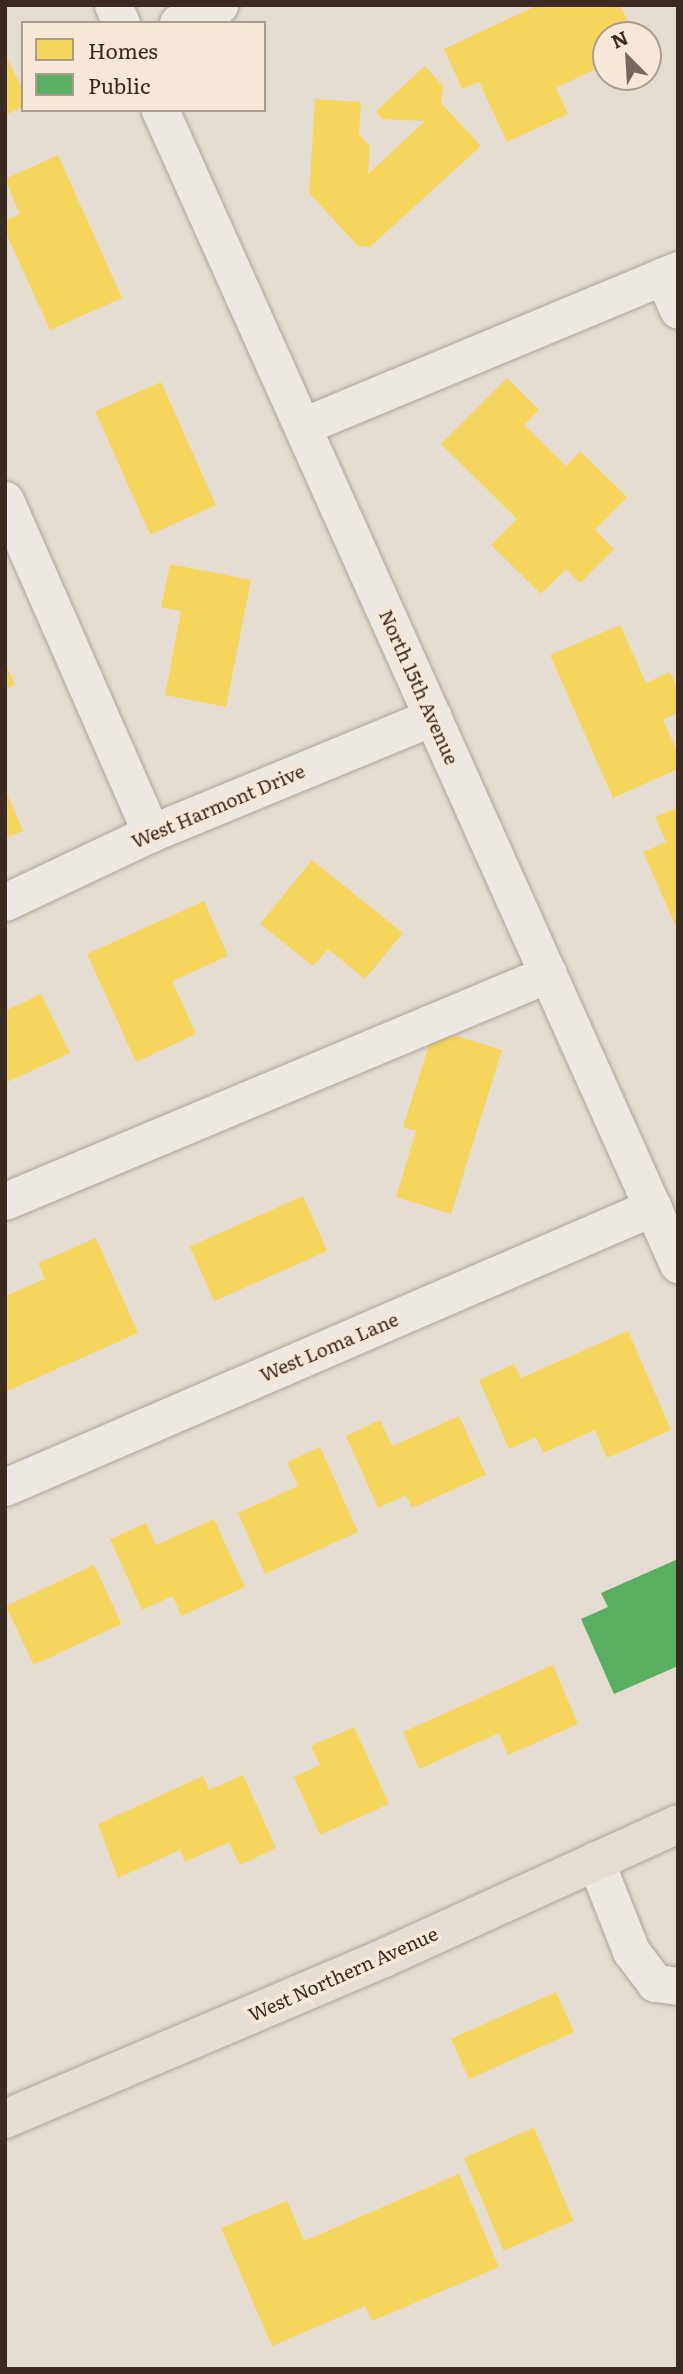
<!DOCTYPE html>
<style>
body{margin:0}
#map{position:relative;width:683px;height:2374px;overflow:hidden;background:#e5dcd1;font-family:Literata,serif}
div>[style]{position:absolute}
.homes>*{inset:0;background:#f6d55c;transform-origin:0 0}
.public>*{inset:0;background:#5aae61}
.roads{filter:drop-shadow(0 0 2px #aba299) drop-shadow(0 0 2px #aba299)}
.minor>*{height:37px;margin:-18.5px;padding:0 18.5px;transform-origin:18.5px;border-radius:18.5px;background:#eee8e2}
.major>*{height:38px;margin:-19px;padding:0 19px;transform-origin:19px;border-radius:19px;background:#e5ddd4}
span{translate:-50% -50%;white-space:nowrap;text-align:center;line-height:1.15;-webkit-text-stroke:7px #f5e8d8;paint-order:stroke}
.street-label{font-size:19px;color:#3a2921}
.frame{position:absolute;inset:0;border:7px solid #3a2921;pointer-events:none}
.legend{position:absolute;left:21px;top:21px;width:245px;height:91px;box-sizing:border-box;background:#f5e8d8;border:2px solid #aa9c8f;margin:0;padding:9px 12px;list-style:none;font-size:21px;color:#3a2921}
.legend li{display:flex;align-items:center;gap:14px;height:35px}
.legend b{width:35px;border:2px solid #aa9c8f}
.north{position:absolute;left:592px;top:21px;width:70px;height:70px;box-sizing:border-box;background:#f5e8d8;border:2px solid #aa9c8f;border-radius:50%;rotate:336deg;font-size:19px;font-weight:700;line-height:28px;text-align:center;color:#3a2921}
.north::after{content:'';display:block;margin:auto;width:24px;height:32px;background:#76685f;clip-path:polygon(50% 0,100% 100%,50% 72%,0 100%)}
</style>
<div id="map">
<div class="homes">
<i style="clip-path:polygon(538px 5px,620px 5px,631px 28px,606px 35px,606px 40px,594px 45px,604px 65px,556px 88px,568px 114px,507px 142px,479px 82px,462px 89px,444px 49px)"></i>
<i style="clip-path:polygon(5px 54px,23px 90px,23px 107px,5px 115px)"></i>
<i style="clip-path:polygon(425px 66px,443px 86px,441px 103px,481px 146px,370px 247px,358px 246px,309px 193px,315px 99px,361px 102px,359px 134px,370px 146px,368px 174px,425px 121px,382px 119px,376px 111px)"></i>
<i style="clip-path:polygon(58px 155px,122px 298px,50px 330px,5px 231px,5px 221px,20px 214px,5px 179px)"></i>
<i style="clip-path:polygon(507px 378px,539px 410px,524px 425px,566px 466px,580px 451px,627px 497px,595px 530px,614px 549px,580px 583px,566px 569px,541px 594px,491px 545px,517px 519px,441px 444px)"></i>
<i style="left:161px;top:382px;width:135px;height:72px;rotate:66deg"></i>
<i style="clip-path:polygon(170px 564px,251px 580px,226px 707px,165px 695px,181px 611px,161px 607px)"></i>
<i style="clip-path:polygon(620px 625px,646px 683px,670px 672px,678px 690px,678px 713px,663px 720px,678px 753px,678px 769px,613px 798px,550px 655px)"></i>
<i style="clip-path:polygon(5px 662px,15px 685px,5px 689px)"></i>
<i style="clip-path:polygon(5px 789px,23px 831px,5px 838px)"></i>
<i style="clip-path:polygon(678px 807px,678px 931px,643px 852px,666px 842px,655px 817px)"></i>
<i style="clip-path:polygon(312px 860px,403px 933px,365px 979px,328px 949px,313px 966px,260px 924px)"></i>
<i style="clip-path:polygon(204px 901px,228px 956px,172px 981px,196px 1034px,136px 1062px,87px 954px)"></i>
<i style="clip-path:polygon(41px 994px,70px 1053px,5px 1083px,5px 1011px)"></i>
<i style="clip-path:polygon(434px 1029px,502px 1050px,451px 1214px,396px 1197px,416px 1131px,403px 1127px)"></i>
<i style="left:303px;top:1196px;width:60px;height:124px;rotate:66deg"></i>
<i style="clip-path:polygon(96px 1238px,138px 1333px,5px 1392px,5px 1296px,45px 1279px,38px 1263px)"></i>
<i style="clip-path:polygon(628px 1331px,671px 1430px,607px 1458px,595px 1430px,543px 1453px,536px 1437px,509px 1449px,479px 1380px,514px 1364px,521px 1378px)"></i>
<i style="clip-path:polygon(459px 1416px,486px 1475px,412px 1508px,406px 1495px,378px 1508px,346px 1436px,380px 1420px,392px 1446px)"></i>
<i style="clip-path:polygon(320px 1447px,358px 1532px,265px 1574px,238px 1513px,298px 1486px,287px 1462px)"></i>
<i style="clip-path:polygon(214px 1519px,245px 1587px,181px 1616px,173px 1596px,142px 1610px,110px 1539px,146px 1523px,156px 1545px)"></i>
<i style="left:94px;top:1565px;width:65px;height:97px;rotate:65deg"></i>
<i style="clip-path:polygon(553px 1665px,578px 1724px,508px 1755px,499px 1733px,419px 1769px,403px 1732px)"></i>
<i style="clip-path:polygon(354px 1727px,389px 1804px,320px 1835px,294px 1777px,320px 1765px,311px 1746px)"></i>
<i style="clip-path:polygon(243px 1775px,276px 1848px,240px 1865px,229px 1842px,185px 1862px,180px 1850px,118px 1878px,98px 1824px,203px 1776px,209px 1790px)"></i>
<i style="left:556px;top:1992px;width:44px;height:115px;rotate:66deg"></i>
<i style="left:534px;top:2128px;width:101px;height:76px;rotate:67deg"></i>
<i style="clip-path:polygon(459px 2174px,499px 2267px,372px 2321px,365px 2306px,272px 2346px,221px 2228px,287px 2201px,304px 2241px)"></i>
</div>
<div class="public">
<i style="clip-path:polygon(678px 1559px,678px 1666px,614px 1694px,581px 1619px,608px 1607px,601px 1593px)"></i>
</div>
<div class="roads">
<div class="minor">
<i style="left:113px;top:5px;width:20px;rotate:66deg"></i>
<i style="left:178px;top:23px;width:45px;rotate:-23.7deg"></i>
<i style="left:160px;top:110px;width:1265px;rotate:65.83deg"></i>
<i style="left:663px;top:276px;width:37px;rotate:66deg"></i>
<i style="left:303px;top:426px;width:406px;rotate:-22.6deg"></i>
<i style="left:5px;top:500px;width:364px;rotate:66.3deg"></i>
<i style="left:5px;top:902px;width:161px;rotate:-25.3deg"></i>
<i style="left:151px;top:833px;width:305px;rotate:-22.4deg"></i>
<i style="left:5px;top:1201px;width:589px;rotate:-22.69deg"></i>
<i style="left:5px;top:1487px;width:706px;rotate:-23.37deg"></i>
<i style="left:595px;top:1860px;width:98px;rotate:68.4deg"></i>
<i style="left:631px;top:1951px;width:40px;rotate:53deg"></i>
<i style="left:655px;top:1983px;width:23px;rotate:7deg"></i>
</div>
<div class="major">
<i style="left:5px;top:2119px;width:412px;rotate:-23deg"></i>
<i style="left:384px;top:1958px;width:323px;rotate:-24.5deg"></i>
</div>
</div>
<div class="street-label">
<span style="left:419px;top:687px;rotate:66deg">North 15th Avenue</span>
<span style="left:218px;top:806px;rotate:-23deg">West Harmont Drive</span>
<span style="left:329px;top:1347px;rotate:-23deg">West Loma Lane</span>
<span style="left:343px;top:1974px;rotate:-24deg">West Northern Avenue</span>
</div>
<div class="frame"></div>
<ul class="legend">
<li><b style="height:19px;background:#f6d55c"></b>Homes</li>
<li><b style="height:19px;background:#5aae61"></b>Public</li>
</ul>
<div class="north">N</div>
</div>
